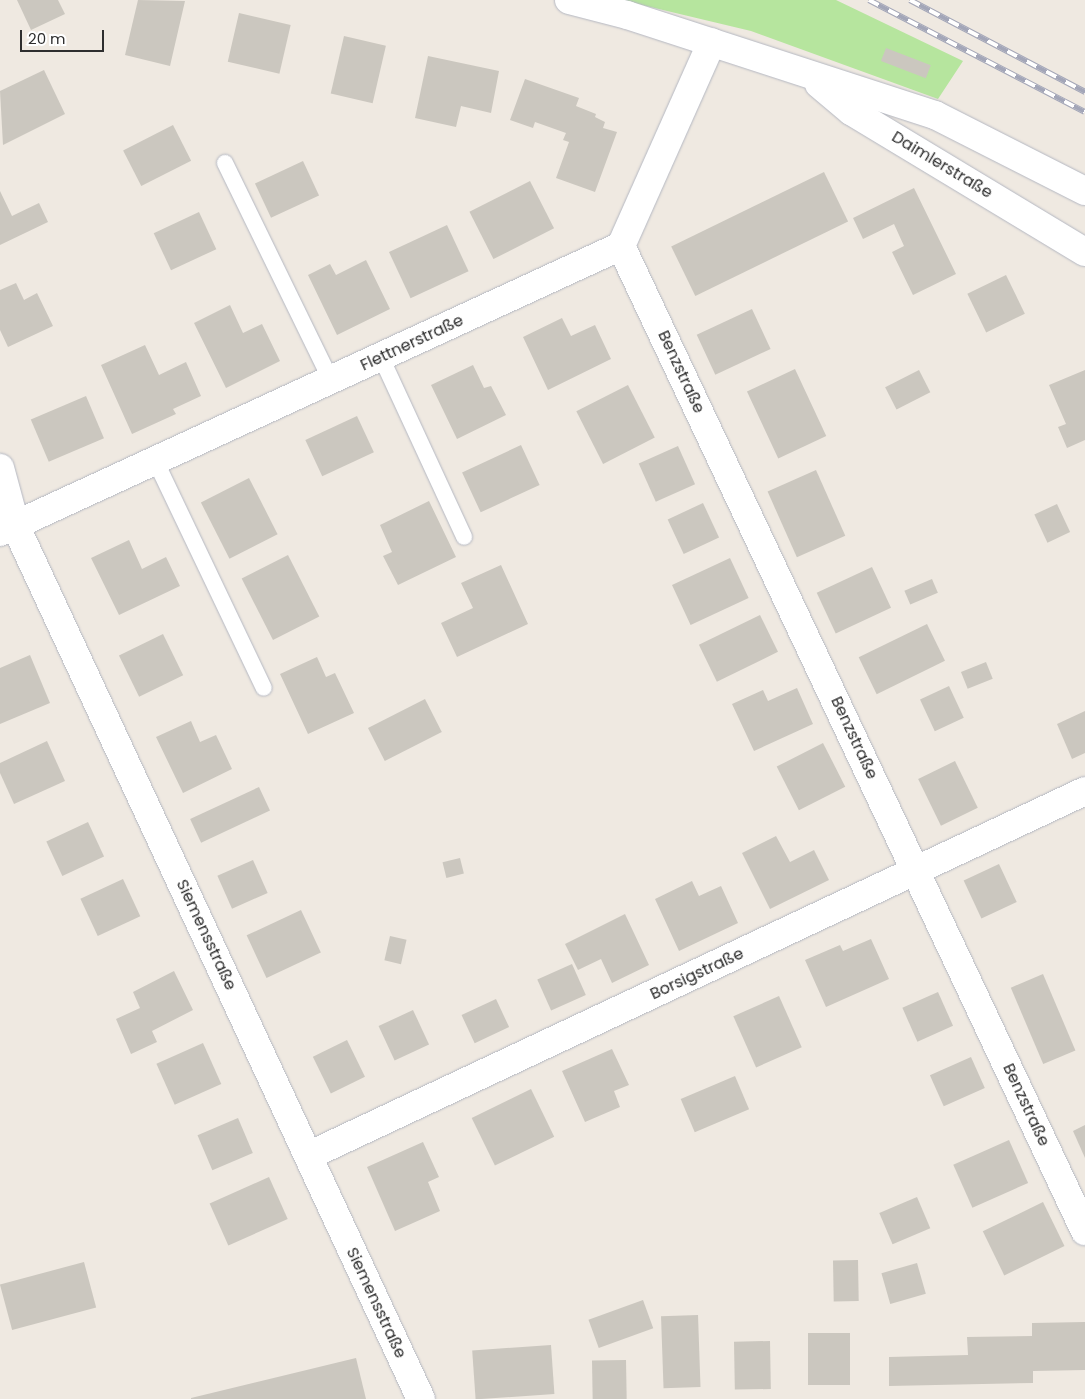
<!DOCTYPE html>
<meta charset="utf-8">
<style>
body{margin:0}
#map{position:relative;width:1085px;height:1399px;overflow:hidden;background:#efe9e1;font-family:Poppins,sans-serif}
div>[style]{position:absolute}
.green>*{inset:0;background:#b6e59e}
.building>*{inset:0;background:#cbc7bf;transform-origin:0 0}
.roads{filter:drop-shadow(0 0 1px #b4b7c1) drop-shadow(0 0 1px #b4b7c1)}
.lane>*{height:16px;margin:-8px;padding:0 8px;transform-origin:8px;border-radius:8px;background:#fff}
.street>*{height:28px;margin:-14px;padding:0 14px;transform-origin:14px;border-radius:14px;background:#fff}
.rail>*{height:5.5px;margin-top:-2.75px;transform-origin:0;background:repeating-linear-gradient(90deg,#fff 0 11px,#a3a6b8 0 22px);box-sizing:border-box;border-block:1px solid #a3a6b8}
span{translate:-50% -50%;white-space:nowrap;text-align:center;line-height:1.15;-webkit-text-stroke:4px #fff;paint-order:stroke}
.street-label{font-size:16px;color:#2e2e2e}
.scale{position:absolute;left:20px;top:30px;width:84px;height:22px;box-sizing:border-box;border:2px solid #2e2e2e;border-top:0;padding-left:6px;font-size:15px;line-height:18px;white-space:nowrap;color:#2e2e2e;-webkit-text-stroke:4px #fff;paint-order:stroke}
</style>
<div id="map">
<div class="green">
<i style="clip-path:polygon(621px 0,836px 0,963px 61px,938px 99px,751px 31px)"></i>
</div>
<div class="building">
<i style="clip-path:polygon(17px 0,58px 0,65px 14px,31px 30px)"></i>
<i style="clip-path:polygon(138px 0,185px 1px,170px 66px,125px 55px)"></i>
<i style="left:239px;top:13px;width:53px;height:50px;rotate:13deg"></i>
<i style="left:344px;top:36px;width:43px;height:59px;rotate:13deg"></i>
<i style="left:886px;top:48px;width:48px;height:14px;rotate:21deg"></i>
<i style="clip-path:polygon(428px 56px,499px 71px,491px 113px,461px 106px,456px 127px,415px 118px)"></i>
<i style="clip-path:polygon(44px 70px,65px 114px,3px 145px,0 91px)"></i>
<i style="clip-path:polygon(525px 79px,579px 98px,576px 106px,596px 114px,595px 117px,605px 122px,603px 128px,617px 132px,595px 192px,556px 178px,569px 142px,563px 140px,566px 133px,535px 122px,533px 128px,510px 120px)"></i>
<i style="left:173px;top:125px;width:40px;height:56px;rotate:63deg"></i>
<i style="left:303px;top:161px;width:38px;height:53px;rotate:65deg"></i>
<i style="left:824px;top:172px;width:55px;height:170px;rotate:64deg"></i>
<i style="left:530px;top:181px;width:53px;height:68px;rotate:63deg"></i>
<i style="clip-path:polygon(914px 188px,956px 274px,913px 295px,892px 252px,904px 246px,894px 224px,863px 239px,853px 218px)"></i>
<i style="clip-path:polygon(0 191px,12px 216px,39px 203px,48px 222px,0 245px)"></i>
<i style="left:199px;top:212px;width:41px;height:50px;rotate:65deg"></i>
<i style="left:447px;top:225px;width:51px;height:64px;rotate:65deg"></i>
<i style="clip-path:polygon(366px 260px,390px 309px,337px 335px,308px 275px,330px 264px,336px 275px)"></i>
<i style="left:1006px;top:275px;width:43px;height:43px;rotate:64deg"></i>
<i style="clip-path:polygon(16px 283px,24px 300px,37px 293px,53px 326px,8px 347px,0 330px,0 290px)"></i>
<i style="clip-path:polygon(230px 305px,243px 333px,262px 324px,280px 361px,226px 388px,194px 323px)"></i>
<i style="left:752px;top:309px;width:44px;height:61px;rotate:65deg"></i>
<i style="clip-path:polygon(562px 318px,571px 336px,595px 325px,611px 359px,548px 390px,523px 337px)"></i>
<i style="clip-path:polygon(145px 345px,159px 375px,186px 362px,201px 396px,173px 409px,176px 414px,132px 434px,101px 365px)"></i>
<i style="clip-path:polygon(473px 365px,484px 388px,491px 386px,506px 415px,457px 439px,431px 385px)"></i>
<i style="left:795px;top:369px;width:74px;height:53px;rotate:65deg"></i>
<i style="left:919px;top:370px;width:25px;height:38px;rotate:63deg"></i>
<i style="clip-path:polygon(1085px 370px,1085px 440px,1067px 448px,1058px 427px,1066px 424px,1049px 385px)"></i>
<i style="left:628px;top:385px;width:59px;height:58px;rotate:63deg"></i>
<i style="left:86px;top:396px;width:46px;height:60px;rotate:67deg"></i>
<i style="left:357px;top:416px;width:40px;height:57px;rotate:65deg"></i>
<i style="left:521px;top:445px;width:44px;height:65px;rotate:65deg"></i>
<i style="left:678px;top:446px;width:42px;height:43px;rotate:66deg"></i>
<i style="left:816px;top:470px;width:72px;height:53px;rotate:66deg"></i>
<i style="left:249px;top:478px;width:63px;height:54px;rotate:63deg"></i>
<i style="clip-path:polygon(429px 501px,456px 557px,398px 585px,383px 556px,392px 552px,380px 525px)"></i>
<i style="left:703px;top:503px;width:38px;height:39px;rotate:65deg"></i>
<i style="left:1057px;top:504px;width:31px;height:25px;rotate:65deg"></i>
<i style="clip-path:polygon(129px 540px,142px 569px,166px 557px,180px 586px,119px 615px,91px 558px)"></i>
<i style="left:288px;top:555px;width:69px;height:52px;rotate:63deg"></i>
<i style="left:730px;top:558px;width:44px;height:64px;rotate:65deg"></i>
<i style="clip-path:polygon(501px 565px,528px 624px,457px 657px,441px 623px,473px 608px,461px 583px)"></i>
<i style="left:872px;top:567px;width:45px;height:61px;rotate:65deg"></i>
<i style="left:932px;top:579px;width:15px;height:30px;rotate:67deg"></i>
<i style="left:760px;top:615px;width:41px;height:68px;rotate:64deg"></i>
<i style="left:927px;top:624px;width:41px;height:76px;rotate:64deg"></i>
<i style="left:163px;top:634px;width:46px;height:49px;rotate:64deg"></i>
<i style="clip-path:polygon(30px 655px,50px 703px,0 724px,0 668px)"></i>
<i style="clip-path:polygon(317px 657px,326px 677px,335px 673px,354px 713px,308px 734px,280px 674px)"></i>
<i style="left:986px;top:662px;width:18px;height:27px;rotate:68deg"></i>
<i style="left:949px;top:686px;width:35px;height:32px;rotate:65deg"></i>
<i style="clip-path:polygon(797px 688px,813px 724px,754px 751px,732px 704px,763px 690px,768px 701px)"></i>
<i style="left:425px;top:699px;width:37px;height:64px;rotate:63deg"></i>
<i style="clip-path:polygon(1085px 711px,1085px 753px,1072px 759px,1057px 724px)"></i>
<i style="clip-path:polygon(191px 721px,200px 742px,216px 735px,232px 769px,183px 793px,156px 737px)"></i>
<i style="clip-path:polygon(47px 741px,65px 781px,14px 804px,0 773px,0 763px)"></i>
<i style="left:823px;top:743px;width:49px;height:52px;rotate:63deg"></i>
<i style="left:955px;top:761px;width:52px;height:41px;rotate:64deg"></i>
<i style="left:259px;top:787px;width:26px;height:76px;rotate:65deg"></i>
<i style="left:88px;top:822px;width:38px;height:46px;rotate:65deg"></i>
<i style="clip-path:polygon(776px 836px,790px 862px,814px 850px,829px 880px,770px 909px,742px 853px)"></i>
<i style="left:460px;top:858px;width:16px;height:18px;rotate:76deg"></i>
<i style="left:253px;top:860px;width:36px;height:39px;rotate:66deg"></i>
<i style="left:999px;top:864px;width:42px;height:39px;rotate:65deg"></i>
<i style="left:123px;top:879px;width:41px;height:47px;rotate:65deg"></i>
<i style="clip-path:polygon(692px 881px,699px 896px,721px 886px,738px 923px,679px 951px,655px 899px)"></i>
<i style="left:301px;top:910px;width:47px;height:60px;rotate:65deg"></i>
<i style="clip-path:polygon(625px 914px,649px 965px,612px 983px,601px 959px,578px 970px,565px 944px)"></i>
<i style="left:390px;top:936px;width:17px;height:25px;rotate:13deg"></i>
<i style="clip-path:polygon(871px 939px,889px 979px,826px 1007px,805px 960px,840px 945px,843px 951px)"></i>
<i style="left:572px;top:964px;width:34px;height:38px;rotate:66deg"></i>
<i style="clip-path:polygon(174px 971px,193px 1010px,152px 1031px,157px 1042px,131px 1054px,116px 1019px,140px 1008px,133px 992px)"></i>
<i style="left:1043px;top:974px;width:83px;height:35px;rotate:67deg"></i>
<i style="left:938px;top:992px;width:37px;height:39px;rotate:66deg"></i>
<i style="left:779px;top:996px;width:56px;height:50px;rotate:66deg"></i>
<i style="left:496px;top:999px;width:31px;height:38px;rotate:65deg"></i>
<i style="left:413px;top:1010px;width:38px;height:38px;rotate:65deg"></i>
<i style="left:347px;top:1040px;width:41px;height:38px;rotate:64deg"></i>
<i style="left:203px;top:1043px;width:45px;height:51px;rotate:66deg"></i>
<i style="clip-path:polygon(612px 1049px,629px 1085px,614px 1091px,620px 1107px,585px 1122px,562px 1071px)"></i>
<i style="left:971px;top:1057px;width:34px;height:45px;rotate:66deg"></i>
<i style="left:735px;top:1076px;width:36px;height:59px;rotate:67deg"></i>
<i style="left:531px;top:1089px;width:53px;height:66px;rotate:64deg"></i>
<i style="left:238px;top:1118px;width:38px;height:44px;rotate:67deg"></i>
<i style="clip-path:polygon(1085px 1125px,1085px 1158px,1073px 1131px)"></i>
<i style="left:1009px;top:1140px;width:47px;height:61px;rotate:66deg"></i>
<i style="clip-path:polygon(423px 1142px,439px 1177px,428px 1182px,440px 1211px,395px 1231px,367px 1167px)"></i>
<i style="left:269px;top:1177px;width:46px;height:65px;rotate:66deg"></i>
<i style="left:917px;top:1197px;width:34px;height:41px;rotate:67deg"></i>
<i style="left:1043px;top:1202px;width:49px;height:67px;rotate:64deg"></i>
<i style="left:858px;top:1260px;width:41px;height:25px;rotate:89deg"></i>
<i style="left:84px;top:1262px;width:47px;height:87px;rotate:75deg"></i>
<i style="left:917px;top:1263px;width:32px;height:37px;rotate:74deg"></i>
<i style="left:643px;top:1300px;width:30px;height:58px;rotate:70deg"></i>
<i style="left:698px;top:1315px;width:72px;height:37px;rotate:88deg"></i>
<i style="clip-path:polygon(1085px 1322px,1085px 1370px,1033px 1371px,1033px 1383px,889px 1386px,889px 1357px,968px 1355px,967px 1337px,1032px 1336px,1032px 1323px)"></i>
<i style="left:850px;top:1333px;width:52px;height:42px;rotate:90deg"></i>
<i style="left:770px;top:1341px;width:48px;height:36px;rotate:89deg"></i>
<i style="left:551px;top:1345px;width:49px;height:79px;rotate:86deg"></i>
<i style="clip-path:polygon(356px 1358px,366px 1399px,191px 1399px,191px 1398px)"></i>
<i style="left:626px;top:1360px;width:39px;height:34px;rotate:89deg"></i>
</div>
<div class="roads">
<div class="lane">
<i style="left:225px;top:163px;width:242px;rotate:64deg"></i>
<i style="left:381px;top:357px;width:198px;rotate:65.2deg"></i>
<i style="left:156px;top:462px;width:250px;rotate:64.5deg"></i>
</div>
<div class="street">
<i style="left:569px;top:0;width:60px;rotate:14.5deg"></i>
<i style="left:627px;top:15px;width:324px;rotate:18deg"></i>
<i style="left:935px;top:115px;width:168px;rotate:26.9deg"></i>
<i style="left:819px;top:84px;width:42px;rotate:40.2deg"></i>
<i style="left:851px;top:111px;width:273px;rotate:31.1deg"></i>
<i style="left:621px;top:246px;width:1089px;rotate:64.78deg"></i>
<i style="left:0;top:468px;width:61px;rotate:74.8deg"></i>
<i style="left:16px;top:527px;width:961px;rotate:65.09deg"></i>
<i style="left:0;top:532px;width:684px;rotate:-24.73deg"></i>
<i style="left:621px;top:246px;width:223px;rotate:-66deg"></i>
<i style="left:308px;top:1156px;width:858px;rotate:-25.16deg"></i>
</div>
</div>
<div class="rail">
<i style="left:869px;top:0;width:243px;rotate:27.4deg"></i>
<i style="left:910px;top:0;width:198px;rotate:27.7deg"></i>
</div>
<div class="street-label">
<span style="left:942px;top:165px;rotate:31deg">Daimlerstraße</span>
<span style="left:412px;top:343px;rotate:-25deg">Flettnerstraße</span>
<span style="left:681px;top:372px;rotate:65deg">Benzstraße</span>
<span style="left:854px;top:738px;rotate:65deg">Benzstraße</span>
<span style="left:206px;top:935px;rotate:65deg">Siemensstraße</span>
<span style="left:697px;top:974px;rotate:-25deg">Borsigstraße</span>
<span style="left:1026px;top:1105px;rotate:65deg">Benzstraße</span>
<span style="left:376px;top:1303px;rotate:65deg">Siemensstraße</span>
</div>
<div class="scale">20 m</div>
</div>
